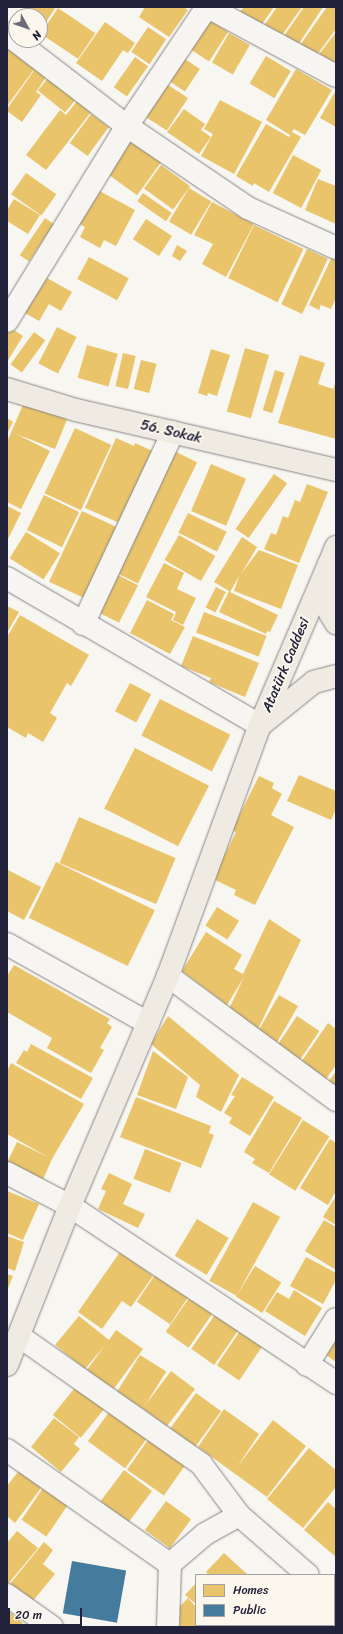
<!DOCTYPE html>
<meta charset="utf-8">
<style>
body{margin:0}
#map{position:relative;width:343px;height:1634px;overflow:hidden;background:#f8f6f0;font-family:Sriracha,sans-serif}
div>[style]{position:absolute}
.homes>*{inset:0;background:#e9c46a;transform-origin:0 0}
.public>*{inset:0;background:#457b9d;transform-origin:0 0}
.roads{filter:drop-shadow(0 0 1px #878688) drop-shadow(0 0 1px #878688)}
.minor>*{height:22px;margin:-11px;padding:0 11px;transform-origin:11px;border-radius:11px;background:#f6f5f1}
.major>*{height:22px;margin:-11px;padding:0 11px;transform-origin:11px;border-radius:11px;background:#efeae2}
span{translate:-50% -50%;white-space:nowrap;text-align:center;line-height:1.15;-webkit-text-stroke:4px #fbf7ec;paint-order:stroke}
.street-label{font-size:14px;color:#22223b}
.frame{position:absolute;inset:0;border:8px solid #22223b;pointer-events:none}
.legend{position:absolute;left:195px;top:1574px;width:140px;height:52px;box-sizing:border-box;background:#fbf7ec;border:1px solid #a4a2a5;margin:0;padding:5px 7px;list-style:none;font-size:12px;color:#22223b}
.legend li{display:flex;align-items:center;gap:8px;height:20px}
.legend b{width:20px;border:1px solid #a4a2a5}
.north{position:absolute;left:8px;top:8px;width:40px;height:40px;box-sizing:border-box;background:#fbf7ec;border:1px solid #a4a2a5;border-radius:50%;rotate:130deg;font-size:11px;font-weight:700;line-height:16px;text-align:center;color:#22223b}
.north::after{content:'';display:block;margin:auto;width:14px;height:18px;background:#6d6c7a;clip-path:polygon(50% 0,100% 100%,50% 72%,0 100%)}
.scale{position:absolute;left:8px;top:1608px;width:74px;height:18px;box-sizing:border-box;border:2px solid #22223b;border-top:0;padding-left:5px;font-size:12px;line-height:14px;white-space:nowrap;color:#22223b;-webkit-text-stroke:3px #fbf7ec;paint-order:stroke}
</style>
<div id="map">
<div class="homes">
<i style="clip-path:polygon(29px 7px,56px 7px,40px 31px,40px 16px,23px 16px)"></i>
<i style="clip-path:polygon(145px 7px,183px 7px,188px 10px,169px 37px,139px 17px)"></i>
<i style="clip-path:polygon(244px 7px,274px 7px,260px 27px,240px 12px)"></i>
<i style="clip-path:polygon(277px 7px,302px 7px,280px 38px,263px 27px)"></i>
<i style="clip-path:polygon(304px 7px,323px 7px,298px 45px,284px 36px)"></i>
<i style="clip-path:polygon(327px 7px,336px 7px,336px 29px,314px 59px,298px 48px)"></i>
<i style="left:58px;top:8px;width:45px;height:31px;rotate:34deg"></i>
<i style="left:208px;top:19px;width:24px;height:35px;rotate:33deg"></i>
<i style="clip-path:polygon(105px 22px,135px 43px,128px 53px,123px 50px,102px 81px,76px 63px)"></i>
<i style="left:148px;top:27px;width:22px;height:30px;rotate:34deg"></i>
<i style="clip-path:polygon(336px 32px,336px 70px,317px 57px)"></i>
<i style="left:229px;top:33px;width:24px;height:34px;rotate:30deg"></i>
<i style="clip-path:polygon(7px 48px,35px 68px,7px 106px)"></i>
<i style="left:266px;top:56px;width:29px;height:32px;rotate:31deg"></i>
<i style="left:135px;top:57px;width:16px;height:37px;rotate:35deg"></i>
<i style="left:185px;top:59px;width:18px;height:27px;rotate:34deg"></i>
<i style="clip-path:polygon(35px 69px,46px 77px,36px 92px,41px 95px,22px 122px,7px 111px,7px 109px)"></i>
<i style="clip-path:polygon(296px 69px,332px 90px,305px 135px,294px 129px,292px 132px,301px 137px,269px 192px,254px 183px,253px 186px,236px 176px,266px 124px,289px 137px,290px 135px,266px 120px)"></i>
<i style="left:48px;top:78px;width:35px;height:16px;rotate:39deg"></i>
<i style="left:162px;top:81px;width:31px;height:39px;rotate:33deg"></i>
<i style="clip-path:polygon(336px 90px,336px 127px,320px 118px)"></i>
<i style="clip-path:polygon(220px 100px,262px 122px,234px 174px,201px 156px,213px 134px,204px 129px)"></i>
<i style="clip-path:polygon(77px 101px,91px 112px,46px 170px,26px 155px,60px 110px,66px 115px)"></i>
<i style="clip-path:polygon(184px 109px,205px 124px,201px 130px,211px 137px,199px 154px,167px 132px)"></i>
<i style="left:91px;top:114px;width:22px;height:36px;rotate:36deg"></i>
<i style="left:128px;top:138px;width:41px;height:41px;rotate:36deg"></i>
<i style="left:293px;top:155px;width:32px;height:43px;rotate:28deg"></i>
<i style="left:161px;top:165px;width:36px;height:29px;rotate:36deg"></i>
<i style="left:26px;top:173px;width:37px;height:26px;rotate:35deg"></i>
<i style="clip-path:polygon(318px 179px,336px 186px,336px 224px,305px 210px)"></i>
<i style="clip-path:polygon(92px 187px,135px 210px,116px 246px,104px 240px,100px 248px,80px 237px,85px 227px,74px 221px)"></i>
<i style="left:189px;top:188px;width:26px;height:39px;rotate:31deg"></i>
<i style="left:143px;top:193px;width:35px;height:10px;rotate:35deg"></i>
<i style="clip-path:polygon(14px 199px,40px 215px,28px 234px,7px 221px,7px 210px)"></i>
<i style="clip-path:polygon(212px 202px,254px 224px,226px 277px,202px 264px,213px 244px,194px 235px)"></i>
<i style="left:45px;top:218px;width:11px;height:45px;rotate:34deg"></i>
<i style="left:146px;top:219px;width:31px;height:24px;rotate:33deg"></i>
<i style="left:254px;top:225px;width:55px;height:59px;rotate:26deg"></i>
<i style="clip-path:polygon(177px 245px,187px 251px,180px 261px,172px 256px)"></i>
<i style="left:307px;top:249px;width:23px;height:61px;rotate:25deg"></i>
<i style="left:89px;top:257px;width:45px;height:25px;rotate:28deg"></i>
<i style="clip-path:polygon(332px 257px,336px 259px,336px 298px,331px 309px,321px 305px,319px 310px,309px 305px)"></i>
<i style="clip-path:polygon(38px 273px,72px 292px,61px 311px,49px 304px,39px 321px,18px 309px)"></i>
<i style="left:57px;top:327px;width:22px;height:41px;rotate:27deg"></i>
<i style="clip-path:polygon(11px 328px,23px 336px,7px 362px,7px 334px)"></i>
<i style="left:34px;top:332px;width:14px;height:40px;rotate:36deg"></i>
<i style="left:87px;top:345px;width:32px;height:34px;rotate:16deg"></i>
<i style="left:245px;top:348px;width:25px;height:66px;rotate:16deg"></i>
<i style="clip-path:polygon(211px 349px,230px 355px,217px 396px,208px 393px,207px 396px,198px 393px)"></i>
<i style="left:123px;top:353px;width:13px;height:34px;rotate:13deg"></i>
<i style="clip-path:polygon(300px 355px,325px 363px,318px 384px,333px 389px,336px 381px,336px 439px,278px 423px)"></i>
<i style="left:141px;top:360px;width:16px;height:30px;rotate:14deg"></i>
<i style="left:275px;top:370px;width:10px;height:42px;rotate:17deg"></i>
<i style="clip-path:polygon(25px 400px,68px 417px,55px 449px,16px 434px,50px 451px,21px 509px,7px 502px,7px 442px)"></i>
<i style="clip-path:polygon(7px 418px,13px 422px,7px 434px)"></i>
<i style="left:75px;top:428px;width:40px;height:72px;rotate:25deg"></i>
<i style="clip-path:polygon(116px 438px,134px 446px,135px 443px,155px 452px,122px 524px,85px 508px)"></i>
<i style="left:172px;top:450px;width:28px;height:135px;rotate:26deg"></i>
<i style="left:211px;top:464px;width:38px;height:51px;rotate:23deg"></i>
<i style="left:274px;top:474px;width:16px;height:67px;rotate:35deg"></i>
<i style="clip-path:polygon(307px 484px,328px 492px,299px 563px,264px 549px,271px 533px,276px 535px,283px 516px,288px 518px,295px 500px,300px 502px)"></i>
<i style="left:44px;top:495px;width:39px;height:39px;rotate:26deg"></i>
<i style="clip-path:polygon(7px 506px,21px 513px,7px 541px)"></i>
<i style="left:82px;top:511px;width:41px;height:78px;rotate:25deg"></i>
<i style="left:188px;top:513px;width:43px;height:22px;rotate:26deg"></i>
<i style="left:26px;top:532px;width:40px;height:31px;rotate:32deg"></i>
<i style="left:179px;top:535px;width:42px;height:29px;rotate:30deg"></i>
<i style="clip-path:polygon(242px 537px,257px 547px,241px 574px,259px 550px,298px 565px,281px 609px,234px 591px,239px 576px,230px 592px,278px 615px,270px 632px,267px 631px,266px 634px,219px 612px,229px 591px,214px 582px)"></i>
<i style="clip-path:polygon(164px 563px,184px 573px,177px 589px,196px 598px,183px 625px,173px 620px,176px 612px,146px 597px)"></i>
<i style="left:114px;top:573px;width:27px;height:42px;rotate:27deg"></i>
<i style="left:216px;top:587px;width:11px;height:23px;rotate:27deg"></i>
<i style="clip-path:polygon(147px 600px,174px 614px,171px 620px,185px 627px,170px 654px,130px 633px)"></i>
<i style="clip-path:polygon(7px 606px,19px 612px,7px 633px)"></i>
<i style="left:204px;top:612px;width:67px;height:22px;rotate:21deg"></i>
<i style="clip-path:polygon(20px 615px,89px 655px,71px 686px,67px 683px,50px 713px,57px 718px,43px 742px,28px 733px,26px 738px,7px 727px,7px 637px)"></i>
<i style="clip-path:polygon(193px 636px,259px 663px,245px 697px,209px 682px,211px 678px,181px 666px)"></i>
<i style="left:130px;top:683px;width:24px;height:32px;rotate:28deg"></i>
<i style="left:160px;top:699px;width:79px;height:41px;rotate:27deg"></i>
<i style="left:135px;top:748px;width:83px;height:68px;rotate:27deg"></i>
<i style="clip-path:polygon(299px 775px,336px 791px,336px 809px,331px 820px,287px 801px)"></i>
<i style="clip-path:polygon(259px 776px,274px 783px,272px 788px,282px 794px,271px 815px,294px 827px,255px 905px,234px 895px,236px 890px,213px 879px,236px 832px,232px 830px)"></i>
<i style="left:79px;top:817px;width:105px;height:50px;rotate:23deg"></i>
<i style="left:56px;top:862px;width:110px;height:62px;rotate:26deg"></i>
<i style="clip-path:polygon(8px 870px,41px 887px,24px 920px,7px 911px)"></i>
<i style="left:217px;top:907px;width:26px;height:22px;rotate:32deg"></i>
<i style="clip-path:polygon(269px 919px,301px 940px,257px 1031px,228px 1011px,244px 977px,227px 1005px,182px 971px,206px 932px,242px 955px,234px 969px,243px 974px)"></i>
<i style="clip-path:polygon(14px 965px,110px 1019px,107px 1023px,112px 1027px,100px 1048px,104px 1050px,91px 1073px,47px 1048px,52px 1038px,7px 1012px,7px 976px)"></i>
<i style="left:279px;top:995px;width:22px;height:44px;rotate:30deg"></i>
<i style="clip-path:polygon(168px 1016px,239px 1075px,221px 1112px,196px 1097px,200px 1085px,151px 1044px)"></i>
<i style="left:297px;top:1016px;width:27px;height:38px;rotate:34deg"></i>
<i style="clip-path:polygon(328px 1023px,336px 1029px,336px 1065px,324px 1082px,299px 1065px)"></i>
<i style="clip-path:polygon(31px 1044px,93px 1078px,81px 1099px,16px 1063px,24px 1050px,27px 1052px)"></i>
<i style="clip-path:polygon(153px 1051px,188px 1077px,176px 1109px,137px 1095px)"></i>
<i style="clip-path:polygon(11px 1063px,84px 1104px,52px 1159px,41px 1184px,7px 1163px,17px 1142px,48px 1157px,7px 1134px,7px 1071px)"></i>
<i style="clip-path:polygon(336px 1071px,336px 1086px,329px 1081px)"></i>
<i style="clip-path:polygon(242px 1077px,274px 1097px,250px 1136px,229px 1123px,232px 1118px,224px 1113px,235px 1096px,231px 1095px)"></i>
<i style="clip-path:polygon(136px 1097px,211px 1126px,209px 1133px,214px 1135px,201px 1168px,120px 1137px)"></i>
<i style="clip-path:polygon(274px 1101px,302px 1118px,269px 1173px,252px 1163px,255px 1159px,244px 1152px)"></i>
<i style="left:303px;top:1120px;width:31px;height:64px;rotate:32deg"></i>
<i style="clip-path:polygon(330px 1139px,336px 1143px,336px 1191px,328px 1205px,300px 1188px)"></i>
<i style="left:145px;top:1149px;width:39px;height:32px;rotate:21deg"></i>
<i style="clip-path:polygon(109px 1173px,132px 1184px,123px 1204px,145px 1214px,138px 1228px,98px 1209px,106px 1191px,101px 1189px)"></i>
<i style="clip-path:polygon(7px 1191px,39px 1204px,23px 1240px,7px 1233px)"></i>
<i style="clip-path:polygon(336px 1196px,336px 1225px,323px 1217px)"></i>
<i style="left:253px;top:1202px;width:31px;height:90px;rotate:29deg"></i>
<i style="left:197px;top:1219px;width:37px;height:43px;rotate:31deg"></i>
<i style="clip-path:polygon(324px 1220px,336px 1227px,336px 1270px,305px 1251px)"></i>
<i style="clip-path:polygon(7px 1236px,24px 1242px,15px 1271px,7px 1268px)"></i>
<i style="clip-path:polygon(120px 1252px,153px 1276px,131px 1307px,122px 1301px,102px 1329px,78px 1312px)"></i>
<i style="clip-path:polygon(306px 1257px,336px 1273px,336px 1280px,323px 1304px,290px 1286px)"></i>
<i style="left:255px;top:1266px;width:31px;height:36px;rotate:32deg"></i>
<i style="left:157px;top:1272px;width:40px;height:36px;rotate:34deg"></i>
<i style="clip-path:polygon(7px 1274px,13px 1276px,7px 1291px)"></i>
<i style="clip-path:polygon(294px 1290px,322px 1308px,305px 1336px,265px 1311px,277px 1292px,289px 1299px)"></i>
<i style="left:192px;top:1294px;width:28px;height:46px;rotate:35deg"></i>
<i style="left:217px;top:1312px;width:28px;height:45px;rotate:35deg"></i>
<i style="clip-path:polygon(79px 1316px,109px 1340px,116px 1330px,143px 1349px,113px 1390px,86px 1371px,106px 1344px,85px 1369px,55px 1345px)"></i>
<i style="left:242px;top:1328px;width:27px;height:45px;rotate:34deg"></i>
<i style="clip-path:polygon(336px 1331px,336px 1362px,322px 1352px)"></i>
<i style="left:140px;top:1355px;width:31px;height:44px;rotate:32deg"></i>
<i style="left:171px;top:1371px;width:30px;height:47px;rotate:37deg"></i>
<i style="left:78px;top:1384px;width:36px;height:40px;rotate:39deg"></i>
<i style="left:196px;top:1393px;width:31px;height:46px;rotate:36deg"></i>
<i style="left:112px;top:1408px;width:46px;height:41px;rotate:36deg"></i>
<i style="clip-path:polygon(224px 1409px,259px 1434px,237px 1467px,273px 1420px,306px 1446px,267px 1497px,198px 1447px)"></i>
<i style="clip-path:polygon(54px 1418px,79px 1437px,74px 1444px,80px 1449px,61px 1472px,31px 1447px)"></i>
<i style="left:150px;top:1437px;width:45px;height:40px;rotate:35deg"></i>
<i style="clip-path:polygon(309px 1448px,336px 1470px,336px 1487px,303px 1528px,267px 1499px)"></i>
<i style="clip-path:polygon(21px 1468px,44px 1484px,15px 1523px,7px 1516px,7px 1486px)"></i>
<i style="left:124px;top:1470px;width:35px;height:39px;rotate:37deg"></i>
<i style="left:45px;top:1485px;width:30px;height:42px;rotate:34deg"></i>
<i style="left:166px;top:1501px;width:31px;height:36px;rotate:36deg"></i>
<i style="clip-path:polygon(328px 1502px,336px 1509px,336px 1557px,304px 1530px)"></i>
<i style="clip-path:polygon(17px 1531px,38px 1548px,8px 1584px,7px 1583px,7px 1543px)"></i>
<i style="clip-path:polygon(44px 1542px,53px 1550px,43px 1564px,55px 1574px,32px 1602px,10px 1584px)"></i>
<i style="clip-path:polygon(224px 1553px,248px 1575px,209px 1575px,206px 1572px)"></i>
<i style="clip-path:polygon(196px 1583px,196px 1604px,185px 1595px)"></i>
<i style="clip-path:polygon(188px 1598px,196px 1607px,196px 1625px,214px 1625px,216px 1627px,174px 1627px,172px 1614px)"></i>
<i style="clip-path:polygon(7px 1610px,23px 1623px,20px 1627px,7px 1627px)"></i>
<i style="left:238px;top:1625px;width:37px;height:4px"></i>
<i style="clip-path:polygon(279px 1625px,304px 1625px,307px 1627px,277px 1627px)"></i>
</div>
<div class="public">
<i style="left:72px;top:1561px;width:55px;height:53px;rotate:10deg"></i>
</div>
<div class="roads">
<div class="minor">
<i style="left:208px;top:7px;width:145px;rotate:28.3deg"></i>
<i style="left:7px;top:34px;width:151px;rotate:37.5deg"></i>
<i style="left:127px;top:126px;width:146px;rotate:34.1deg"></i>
<i style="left:248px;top:208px;width:97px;rotate:24.4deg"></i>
<i style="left:7px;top:321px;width:229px;rotate:-58.4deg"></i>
<i style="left:127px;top:126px;width:143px;rotate:-56.1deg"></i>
<i style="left:7px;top:578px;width:293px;rotate:30.2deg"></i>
<i style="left:83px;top:624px;width:212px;rotate:-64.9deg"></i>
<i style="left:7px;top:944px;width:162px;rotate:29.3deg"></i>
<i style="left:168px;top:976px;width:209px;rotate:36.4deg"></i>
<i style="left:7px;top:1173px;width:71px;rotate:27.6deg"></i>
<i style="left:70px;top:1206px;width:320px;rotate:33.6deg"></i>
<i style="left:19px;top:1336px;width:223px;rotate:35.1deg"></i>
<i style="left:201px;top:1464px;width:64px;rotate:53.3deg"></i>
<i style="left:239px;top:1515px;width:91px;rotate:41deg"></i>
<i style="left:307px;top:1365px;width:54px;rotate:-57.8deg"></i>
<i style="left:7px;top:1450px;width:199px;rotate:35deg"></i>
<i style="left:7px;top:1595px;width:55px;rotate:35.4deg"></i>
<i style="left:334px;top:1598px;width:2px;rotate:27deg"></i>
<i style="left:168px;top:1627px;width:63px;rotate:-88.2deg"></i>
<i style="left:170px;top:1564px;width:46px;rotate:-40.6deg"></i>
<i style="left:205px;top:1534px;width:39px;rotate:-29deg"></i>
</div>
<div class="major">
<i style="left:7px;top:389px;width:72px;rotate:16.9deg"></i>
<i style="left:76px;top:410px;width:267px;rotate:13deg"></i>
<i style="left:336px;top:547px;width:18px;rotate:112deg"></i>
<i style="left:329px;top:564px;width:24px;rotate:97deg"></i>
<i style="left:326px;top:588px;width:25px;rotate:81deg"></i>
<i style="left:330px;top:613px;width:12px;rotate:59deg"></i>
<i style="left:263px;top:723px;width:65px;rotate:-38.8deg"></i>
<i style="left:314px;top:682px;width:23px;rotate:-15deg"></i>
<i style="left:7px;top:1365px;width:171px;rotate:-68.4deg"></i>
<i style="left:70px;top:1206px;width:250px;rotate:-66.9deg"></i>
<i style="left:168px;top:976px;width:267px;rotate:-69.9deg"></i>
<i style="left:260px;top:725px;width:175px;rotate:-66.8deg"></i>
</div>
</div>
<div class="street-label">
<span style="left:171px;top:432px;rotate:13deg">56. Sokak</span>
<span style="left:286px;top:665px;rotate:-67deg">Atatürk Caddesi</span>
</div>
<div class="frame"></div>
<ul class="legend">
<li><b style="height:11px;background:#e9c46a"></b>Homes</li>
<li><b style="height:11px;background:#457b9d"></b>Public</li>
</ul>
<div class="north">N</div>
<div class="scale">20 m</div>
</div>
